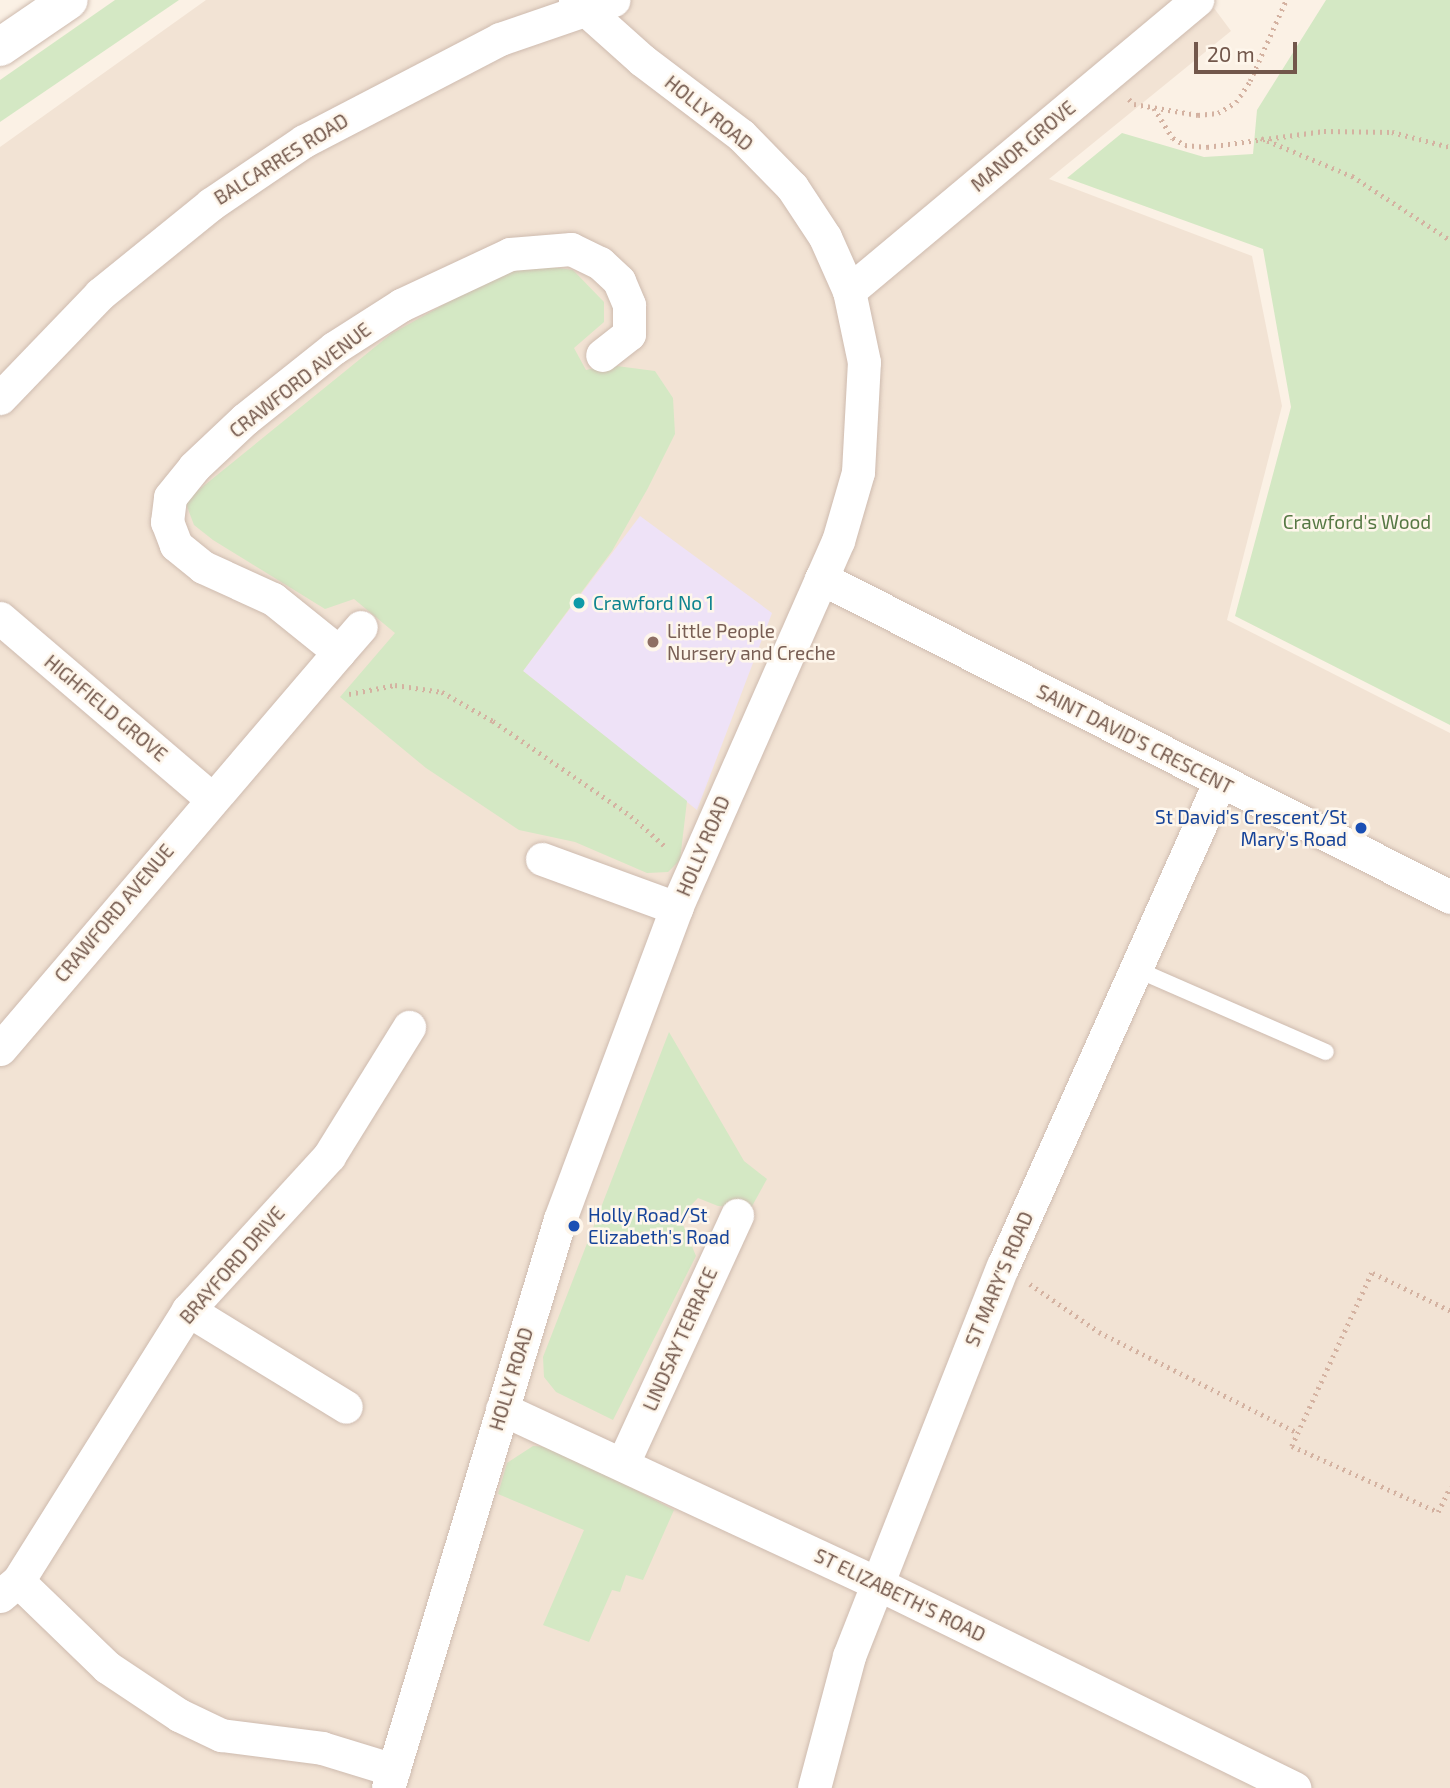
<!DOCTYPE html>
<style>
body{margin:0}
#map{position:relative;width:1450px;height:1788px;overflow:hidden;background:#fbf1e5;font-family:"Exo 2",sans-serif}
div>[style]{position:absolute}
.residential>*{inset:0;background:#f2e3d4}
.education>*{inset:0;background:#eee2f7}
.green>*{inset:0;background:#d4e8c4}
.path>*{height:4.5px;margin-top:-2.25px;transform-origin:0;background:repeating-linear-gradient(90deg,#d4b2a1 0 2px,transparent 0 7px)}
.roads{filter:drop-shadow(0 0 2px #cebbaf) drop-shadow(0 0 2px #cebbaf)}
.service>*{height:16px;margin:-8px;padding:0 8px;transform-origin:8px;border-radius:8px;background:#fff}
.minor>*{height:33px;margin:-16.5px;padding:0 16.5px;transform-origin:16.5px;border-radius:16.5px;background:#fff}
.secondary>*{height:38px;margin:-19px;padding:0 19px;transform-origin:19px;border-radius:19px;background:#fff}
.dots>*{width:19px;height:19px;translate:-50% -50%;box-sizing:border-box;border:4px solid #fef6eb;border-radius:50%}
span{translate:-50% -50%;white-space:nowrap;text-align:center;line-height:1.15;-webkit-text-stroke:5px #fef6eb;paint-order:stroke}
.street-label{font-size:19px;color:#72574b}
.park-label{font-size:19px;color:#567844}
.culture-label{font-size:19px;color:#0d838f}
.left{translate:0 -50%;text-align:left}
.education-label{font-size:19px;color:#785e54}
.transit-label{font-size:19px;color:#164399}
.right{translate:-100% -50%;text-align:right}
.scale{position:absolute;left:1194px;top:42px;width:103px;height:32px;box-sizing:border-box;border:4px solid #72574b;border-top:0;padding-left:9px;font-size:21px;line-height:24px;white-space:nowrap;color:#72574b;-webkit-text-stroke:5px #fef6eb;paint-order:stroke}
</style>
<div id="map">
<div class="residential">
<i style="clip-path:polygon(206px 0,1208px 0,1231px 31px,1049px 179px,1252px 256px,1282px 406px,1227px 620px,1450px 733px,1450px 1788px,0 1788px,0 147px)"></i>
</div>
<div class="education">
<i style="clip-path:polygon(640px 516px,772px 613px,697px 810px,523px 671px)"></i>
</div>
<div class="green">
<i style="clip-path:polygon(115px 0,179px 0,0 122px,0 80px)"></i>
<i style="clip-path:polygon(1326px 0,1450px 0,1450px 725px,1235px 616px,1291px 407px,1263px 249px,1067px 178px,1122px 133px,1204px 157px,1253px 154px,1257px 110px)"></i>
<i style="clip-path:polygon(530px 264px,573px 270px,604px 302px,604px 322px,574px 348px,586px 370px,609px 365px,655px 371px,673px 398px,675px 434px,648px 488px,612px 551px,523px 671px,687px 801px,680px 860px,668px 872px,647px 873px,575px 842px,519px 830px,426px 768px,340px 697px,395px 633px,354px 599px,325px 609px,213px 540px,194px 525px,185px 501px,391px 334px,477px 286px)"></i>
<i style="clip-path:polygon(669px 1032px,744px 1161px,767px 1179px,751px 1208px,718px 1206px,698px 1198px,688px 1208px,683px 1225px,696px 1256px,613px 1420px,556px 1392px,544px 1377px,543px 1357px)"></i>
<i style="clip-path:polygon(533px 1446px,553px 1447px,674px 1510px,643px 1580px,626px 1575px,620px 1592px,612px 1590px,589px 1642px,543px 1625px,584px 1530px,498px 1494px,507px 1463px)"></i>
</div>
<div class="path">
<i style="left:1129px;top:99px;width:7px;rotate:45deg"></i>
<i style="left:1134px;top:104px;width:65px;rotate:9.8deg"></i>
<i style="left:1198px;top:115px;width:20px;rotate:-6deg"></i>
<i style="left:1218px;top:113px;width:21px;rotate:-31deg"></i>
<i style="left:1236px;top:102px;width:25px;rotate:-56deg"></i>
<i style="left:1250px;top:81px;width:89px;rotate:-66deg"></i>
<i style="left:1154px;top:108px;width:36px;rotate:58deg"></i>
<i style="left:1173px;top:138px;width:14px;rotate:30deg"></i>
<i style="left:1185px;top:145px;width:22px;rotate:5deg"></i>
<i style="left:1207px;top:147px;width:118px;rotate:-7.8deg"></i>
<i style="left:1324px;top:131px;width:68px;rotate:0.8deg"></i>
<i style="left:1392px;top:132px;width:60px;rotate:14.5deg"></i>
<i style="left:1261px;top:138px;width:99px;rotate:22.7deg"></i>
<i style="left:1352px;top:176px;width:117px;rotate:33.1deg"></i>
<i style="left:349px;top:694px;width:47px;rotate:-11.1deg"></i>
<i style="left:395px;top:685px;width:48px;rotate:8.5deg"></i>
<i style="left:442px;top:692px;width:59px;rotate:29.6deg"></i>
<i style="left:493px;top:721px;width:168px;rotate:34.5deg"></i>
<i style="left:631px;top:816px;width:48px;rotate:41.6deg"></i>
<i style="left:1030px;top:1284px;width:84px;rotate:34.8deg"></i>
<i style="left:1099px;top:1332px;width:223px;rotate:26.9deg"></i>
<i style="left:1450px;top:1311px;width:87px;rotate:-154deg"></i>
<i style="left:1372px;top:1273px;width:191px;rotate:114.8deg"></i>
<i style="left:1292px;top:1446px;width:160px;rotate:24.3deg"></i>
<i style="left:1438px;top:1512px;width:28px;rotate:-64deg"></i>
</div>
<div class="roads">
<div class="service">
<i style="left:1136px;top:969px;width:207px;rotate:23.6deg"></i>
</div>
<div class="minor">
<i style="left:849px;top:291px;width:454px;rotate:-39.9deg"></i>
<i style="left:0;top:398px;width:144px;rotate:-46.1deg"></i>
<i style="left:100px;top:294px;width:143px;rotate:-39deg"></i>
<i style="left:211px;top:204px;width:112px;rotate:-34.1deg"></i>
<i style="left:304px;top:141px;width:221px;rotate:-27.5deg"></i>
<i style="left:500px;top:39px;width:120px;rotate:-19deg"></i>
<i style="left:821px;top:578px;width:705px;rotate:26.89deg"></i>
<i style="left:0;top:618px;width:277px;rotate:40.5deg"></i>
<i style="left:339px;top:652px;width:33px;rotate:-49deg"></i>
<i style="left:542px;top:859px;width:143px;rotate:20.1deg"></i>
<i style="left:0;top:1049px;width:522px;rotate:-49.51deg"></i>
<i style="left:339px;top:652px;width:85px;rotate:-141.2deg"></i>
<i style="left:273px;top:599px;width:77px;rotate:-155.4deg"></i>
<i style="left:203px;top:567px;width:35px;rotate:-141deg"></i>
<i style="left:176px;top:545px;width:25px;rotate:-111deg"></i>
<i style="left:167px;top:522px;width:25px;rotate:-83deg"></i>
<i style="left:170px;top:497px;width:38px;rotate:-51deg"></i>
<i style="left:194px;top:467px;width:70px;rotate:-43.3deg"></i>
<i style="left:245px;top:419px;width:114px;rotate:-38.6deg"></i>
<i style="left:334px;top:348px;width:80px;rotate:-32.7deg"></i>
<i style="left:401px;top:305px;width:120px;rotate:-25.1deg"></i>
<i style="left:510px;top:254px;width:61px;rotate:-4.7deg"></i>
<i style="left:571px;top:249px;width:32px;rotate:26deg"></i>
<i style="left:600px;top:263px;width:26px;rotate:43deg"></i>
<i style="left:619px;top:281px;width:26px;rotate:67deg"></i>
<i style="left:629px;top:305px;width:29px;rotate:90deg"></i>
<i style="left:629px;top:334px;width:34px;rotate:142deg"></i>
<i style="left:188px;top:1310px;width:185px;rotate:31.5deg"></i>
<i style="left:502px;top:1409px;width:412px;rotate:24.9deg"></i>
<i style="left:876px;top:1583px;width:466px;rotate:26.1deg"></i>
<i style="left:623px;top:1463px;width:273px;rotate:-65.3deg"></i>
<i style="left:18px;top:1581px;width:124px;rotate:44deg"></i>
<i style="left:107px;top:1667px;width:87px;rotate:33.7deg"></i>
<i style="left:179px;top:1715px;width:47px;rotate:25.5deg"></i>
<i style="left:221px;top:1735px;width:102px;rotate:7.3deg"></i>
<i style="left:322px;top:1748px;width:75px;rotate:17deg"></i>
<i style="left:0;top:1596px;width:23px;rotate:-40deg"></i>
<i style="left:18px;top:1581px;width:320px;rotate:-57.9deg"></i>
<i style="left:188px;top:1310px;width:209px;rotate:-47.5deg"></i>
<i style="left:329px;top:1156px;width:152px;rotate:-58.2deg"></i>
<i style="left:388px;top:1788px;width:594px;rotate:-73.18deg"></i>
<i style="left:560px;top:1219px;width:332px;rotate:-69.5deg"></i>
<i style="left:676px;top:908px;width:401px;rotate:-66.2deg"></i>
<i style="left:838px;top:541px;width:72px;rotate:-73.8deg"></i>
<i style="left:858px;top:472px;width:110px;rotate:-86.9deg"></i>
<i style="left:864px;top:362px;width:73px;rotate:-101.9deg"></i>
<i style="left:849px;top:291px;width:59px;rotate:-114deg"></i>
<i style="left:825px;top:237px;width:60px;rotate:-123.4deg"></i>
<i style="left:792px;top:187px;width:73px;rotate:-134.4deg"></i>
<i style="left:741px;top:135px;width:124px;rotate:-142.9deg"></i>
<i style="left:642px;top:60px;width:90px;rotate:-138.2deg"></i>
<i style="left:814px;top:1788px;width:137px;rotate:-75.1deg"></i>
<i style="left:849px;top:1656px;width:419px;rotate:-68.5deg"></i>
<i style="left:1003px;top:1266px;width:529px;rotate:-65.91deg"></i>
</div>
<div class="secondary">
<i style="left:0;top:47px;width:83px;rotate:-34.3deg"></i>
</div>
</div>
<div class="dots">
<i style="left:579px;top:603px;background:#0f9aa8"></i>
<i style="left:653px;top:642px;background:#8d6e63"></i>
<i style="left:1361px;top:828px;background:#1a4fb4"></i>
<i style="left:574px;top:1226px;background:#1a4fb4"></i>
</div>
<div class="street-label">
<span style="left:709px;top:113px;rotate:39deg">HOLLY ROAD</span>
<span style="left:1023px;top:146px;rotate:-40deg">MANOR GROVE</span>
<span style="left:281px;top:159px;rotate:-32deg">BALCARRES ROAD</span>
<span style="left:300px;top:380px;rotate:-38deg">CRAWFORD AVENUE</span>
<span style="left:106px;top:708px;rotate:40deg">HIGHFIELD GROVE</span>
<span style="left:1135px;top:739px;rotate:27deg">SAINT DAVID'S CRESCENT</span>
<span style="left:703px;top:846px;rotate:-67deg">HOLLY ROAD</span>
<span style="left:114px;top:913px;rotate:-50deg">CRAWFORD AVENUE</span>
<span style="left:232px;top:1265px;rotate:-49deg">BRAYFORD DRIVE</span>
<span style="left:999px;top:1279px;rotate:-67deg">ST MARY'S ROAD</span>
<span style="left:680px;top:1339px;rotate:-66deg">LINDSAY TERRACE</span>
<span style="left:511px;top:1379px;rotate:-73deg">HOLLY ROAD</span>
<span style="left:900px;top:1595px;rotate:26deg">ST ELIZABETH'S ROAD</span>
</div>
<div class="park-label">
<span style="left:1357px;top:522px">Crawford's Wood</span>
</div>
<div class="culture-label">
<span class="left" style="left:593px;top:603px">Crawford No 1</span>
</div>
<div class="education-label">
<span class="left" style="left:667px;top:642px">Little People<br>Nursery and Creche</span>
</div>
<div class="transit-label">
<span class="right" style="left:1347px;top:828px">St David's Crescent/St<br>Mary's Road</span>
<span class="left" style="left:588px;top:1226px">Holly Road/St<br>Elizabeth's Road</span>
</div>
<div class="scale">20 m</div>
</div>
